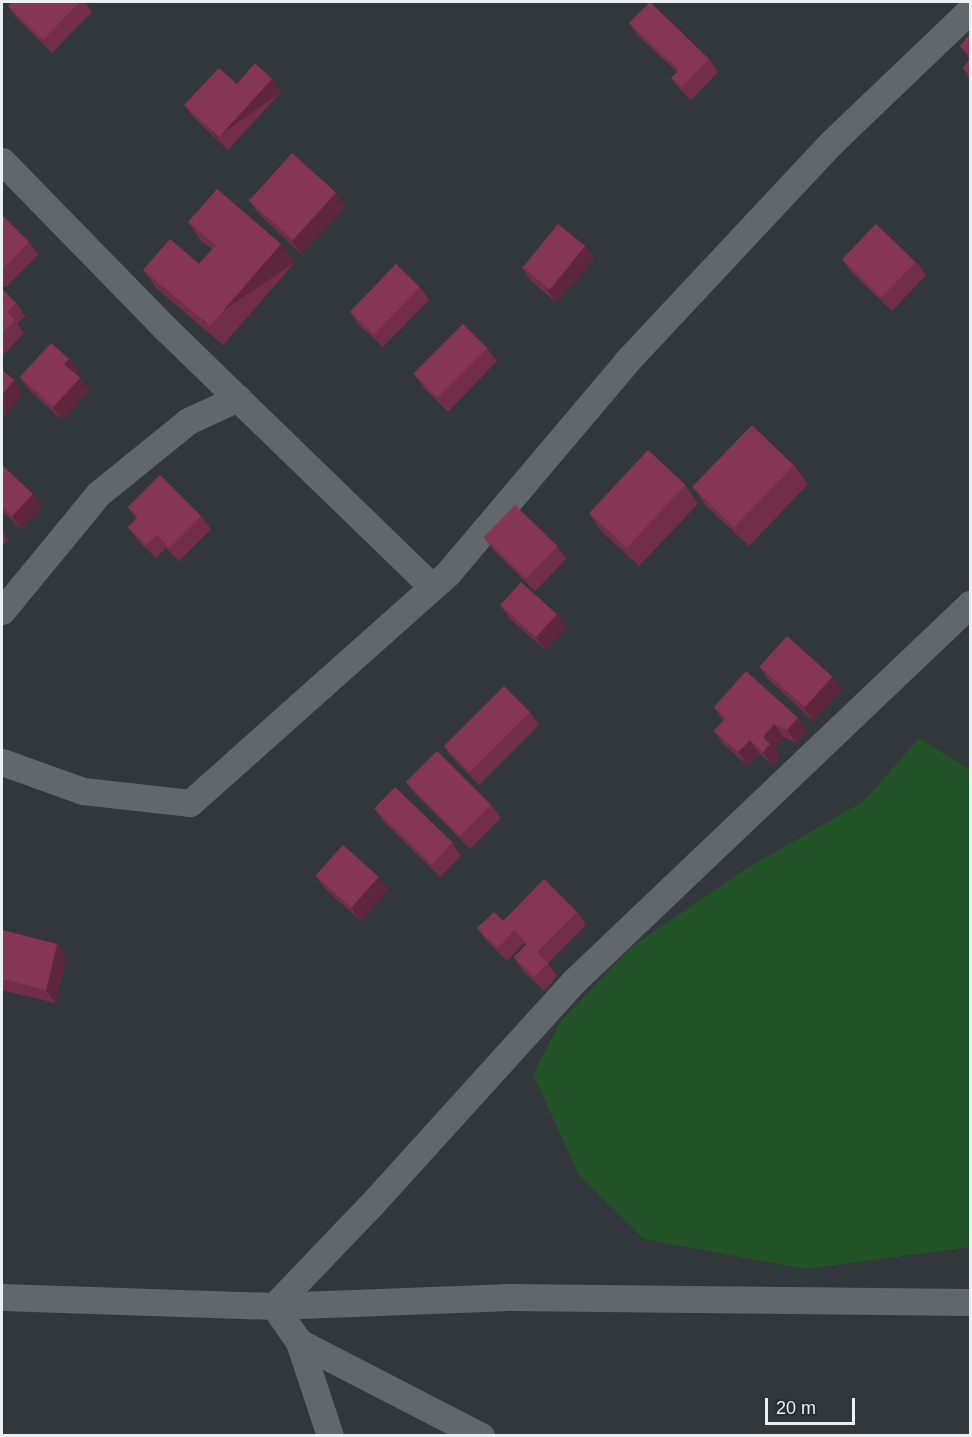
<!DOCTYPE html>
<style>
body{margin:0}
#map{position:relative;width:972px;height:1437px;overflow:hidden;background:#32373b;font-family:Helvetica,sans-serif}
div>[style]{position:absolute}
.green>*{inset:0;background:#215326}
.street>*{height:27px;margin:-13.5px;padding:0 13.5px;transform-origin:13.5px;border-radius:13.5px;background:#62676c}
.wall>*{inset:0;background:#722e48}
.shaded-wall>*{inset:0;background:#5d263b;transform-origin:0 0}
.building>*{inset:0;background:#853654;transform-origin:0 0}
span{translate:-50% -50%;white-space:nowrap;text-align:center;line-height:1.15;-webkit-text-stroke:4.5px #282d31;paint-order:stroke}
.frame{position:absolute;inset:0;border:3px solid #edf0f3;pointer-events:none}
.scale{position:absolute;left:765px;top:1398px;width:90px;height:27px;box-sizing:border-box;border:3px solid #edf0f3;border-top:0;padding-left:8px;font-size:18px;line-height:21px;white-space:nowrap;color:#edf0f3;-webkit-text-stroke:4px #282d31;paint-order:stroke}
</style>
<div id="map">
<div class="green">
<i style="clip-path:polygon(919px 738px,970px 770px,970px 1247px,805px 1269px,644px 1239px,579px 1175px,533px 1074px,561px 1021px,630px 948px,744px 870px,864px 801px)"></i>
</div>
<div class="street">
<i style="left:2px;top:161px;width:233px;rotate:45.7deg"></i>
<i style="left:165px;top:328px;width:372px;rotate:44.1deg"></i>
<i style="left:2px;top:611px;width:151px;rotate:-50.6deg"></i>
<i style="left:98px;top:494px;width:116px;rotate:-39deg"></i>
<i style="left:188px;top:421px;width:55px;rotate:-24.7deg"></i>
<i style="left:2px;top:762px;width:86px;rotate:19.7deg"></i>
<i style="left:83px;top:791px;width:108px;rotate:6.4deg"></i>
<i style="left:190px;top:803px;width:346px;rotate:-41.7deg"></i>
<i style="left:448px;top:573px;width:276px;rotate:-49.8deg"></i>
<i style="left:626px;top:362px;width:301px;rotate:-46.9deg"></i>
<i style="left:832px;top:142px;width:191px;rotate:-43.7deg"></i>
<i style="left:2px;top:1297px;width:272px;rotate:1.9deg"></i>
<i style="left:274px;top:1306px;width:230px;rotate:-2.2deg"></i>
<i style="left:504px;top:1297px;width:466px;rotate:0.6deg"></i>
<i style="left:299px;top:1342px;width:99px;rotate:71.7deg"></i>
<i style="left:481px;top:1436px;width:205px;rotate:-152.7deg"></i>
<i style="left:299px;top:1342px;width:44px;rotate:-124.8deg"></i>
<i style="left:274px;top:1306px;width:139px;rotate:-46.2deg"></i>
<i style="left:370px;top:1206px;width:304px;rotate:-47.8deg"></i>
<i style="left:574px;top:981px;width:547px;rotate:-43.59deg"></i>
</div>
<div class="wall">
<i style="clip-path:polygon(9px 2px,85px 2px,92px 12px,52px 53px,17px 19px,8px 6px,11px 3px)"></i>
<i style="clip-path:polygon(629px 23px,709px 59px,718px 72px,691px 100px,681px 91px,671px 78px,677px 72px,638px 36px)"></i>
<i style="clip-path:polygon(970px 34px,970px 80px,963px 68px,970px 60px,960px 46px)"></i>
<i style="clip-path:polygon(237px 84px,281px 92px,228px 150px,194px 118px,184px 105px)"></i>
<i style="clip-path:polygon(336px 193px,345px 207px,301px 254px,257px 212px,248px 199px)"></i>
<i style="clip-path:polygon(2px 215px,29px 242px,38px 255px,7px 286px,2px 287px)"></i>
<i style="clip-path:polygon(188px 222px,281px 244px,294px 263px,223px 345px,157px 289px,143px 270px,199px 264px,212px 249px,201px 241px)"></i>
<i style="clip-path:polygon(585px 246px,594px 260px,556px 302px,530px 280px,521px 266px)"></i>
<i style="clip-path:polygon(842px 259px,916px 262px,926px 275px,892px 311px,851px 272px)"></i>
<i style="clip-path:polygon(420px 287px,429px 300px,383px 347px,359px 325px,350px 312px)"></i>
<i style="clip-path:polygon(2px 289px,16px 303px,25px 316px,17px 324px,24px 333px,2px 356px)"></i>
<i style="clip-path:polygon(487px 348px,497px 361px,448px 412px,423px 387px,414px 374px)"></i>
<i style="clip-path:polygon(69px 359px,78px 372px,76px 374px,80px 378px,89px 391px,62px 420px,29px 390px,20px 377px)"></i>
<i style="clip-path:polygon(2px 465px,42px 507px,21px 529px,2px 511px)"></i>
<i style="clip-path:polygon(794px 465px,808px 484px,749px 546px,706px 506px,693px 487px)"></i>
<i style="clip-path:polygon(685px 485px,698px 504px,639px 566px,602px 532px,589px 513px)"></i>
<i style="clip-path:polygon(128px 507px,201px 516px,211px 529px,179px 561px,166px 548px,156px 558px,137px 540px,128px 527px,136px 518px)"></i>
<i style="clip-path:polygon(2px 530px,8px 540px,2px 546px)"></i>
<i style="clip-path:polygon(484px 537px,557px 546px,566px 559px,535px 591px,493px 550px)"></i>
<i style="clip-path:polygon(500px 605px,557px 614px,566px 627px,545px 650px,509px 618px)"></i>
<i style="clip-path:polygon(759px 666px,842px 690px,813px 721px,768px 679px)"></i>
<i style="clip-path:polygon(714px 707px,807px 731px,796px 743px,784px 737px,774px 748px,780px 757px,772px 765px,759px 753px,747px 765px,723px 744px,714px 731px,723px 721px)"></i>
<i style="clip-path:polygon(530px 712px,539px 725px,479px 785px,453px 759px,444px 746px)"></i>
<i style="clip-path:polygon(406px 782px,491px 805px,501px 818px,470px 849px,416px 795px)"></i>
<i style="clip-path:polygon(374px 808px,452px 843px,461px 856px,440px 877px,383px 821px)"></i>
<i style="clip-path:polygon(315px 875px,388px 890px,361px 921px,324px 888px)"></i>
<i style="clip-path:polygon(577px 912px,586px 925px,548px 963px,557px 976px,544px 991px,523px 971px,514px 957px,526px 945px,524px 943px,507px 961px,487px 941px,477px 928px)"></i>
<i style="clip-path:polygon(2px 930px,57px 944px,66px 957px,55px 1003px,2px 990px)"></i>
</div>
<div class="shaded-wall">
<i style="left:272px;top:79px;width:16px;height:79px;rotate:55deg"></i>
<i style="clip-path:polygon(336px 193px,345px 207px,301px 254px,292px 241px)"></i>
<i style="left:281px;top:244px;width:23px;height:108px;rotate:56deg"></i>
<i style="clip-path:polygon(585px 246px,594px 260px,556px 302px,547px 289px)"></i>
<i style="clip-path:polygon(69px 359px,78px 372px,74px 377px,64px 364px)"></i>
<i style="clip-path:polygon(80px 378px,89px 391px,62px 420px,53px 407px)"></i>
<i style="clip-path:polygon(14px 380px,23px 393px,2px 419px,2px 395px)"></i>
<i style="clip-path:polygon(33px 494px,42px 507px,21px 529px,12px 516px)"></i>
<i style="clip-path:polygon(557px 614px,566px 627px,545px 650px,535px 637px)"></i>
<i style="clip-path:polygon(832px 677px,842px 690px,813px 721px,804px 708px)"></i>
<i style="clip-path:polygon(798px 718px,807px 731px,796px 743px,787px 730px)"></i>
<i style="clip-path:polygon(774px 724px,784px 737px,774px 748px,780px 757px,772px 765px,763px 752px,763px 737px)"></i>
<i style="clip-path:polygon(750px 740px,759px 753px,747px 765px,738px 752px)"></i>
<i style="clip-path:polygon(379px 877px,388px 890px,361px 921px,351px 908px)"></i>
<i style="clip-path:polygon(57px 944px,66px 957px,55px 1003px,46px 990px)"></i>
</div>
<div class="building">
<i style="clip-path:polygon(13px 2px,80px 2px,43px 40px,8px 6px)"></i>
<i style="clip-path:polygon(650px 2px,709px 59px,682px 87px,671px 78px,679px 70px,629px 23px)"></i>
<i style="clip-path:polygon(970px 34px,970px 55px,960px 46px)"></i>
<i style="clip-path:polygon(970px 59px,970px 75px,963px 68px)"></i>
<i style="clip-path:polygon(255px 63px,272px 79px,219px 137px,184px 105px,219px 68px,237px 84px)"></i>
<i style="left:292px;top:153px;width:59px;height:64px;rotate:42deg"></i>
<i style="clip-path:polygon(217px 189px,281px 244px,210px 326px,143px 270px,170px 239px,199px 264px,216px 245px,188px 222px)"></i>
<i style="clip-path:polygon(2px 215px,29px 242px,2px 270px)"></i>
<i style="left:558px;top:224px;width:35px;height:56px;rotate:39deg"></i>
<i style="left:876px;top:224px;width:55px;height:49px;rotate:44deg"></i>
<i style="left:396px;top:264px;width:33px;height:66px;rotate:44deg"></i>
<i style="clip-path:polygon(2px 289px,16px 303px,7px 312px,15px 320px,2px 334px)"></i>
<i style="left:463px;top:324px;width:34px;height:70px;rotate:45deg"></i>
<i style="clip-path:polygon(51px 343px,69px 359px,64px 364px,80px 378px,53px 407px,20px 377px)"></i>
<i style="clip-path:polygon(2px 370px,14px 380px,2px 395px)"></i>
<i style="left:752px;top:425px;width:58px;height:86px;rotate:44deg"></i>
<i style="left:648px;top:450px;width:51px;height:86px;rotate:43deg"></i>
<i style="clip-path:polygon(2px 465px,33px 494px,12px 516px,2px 506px)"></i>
<i style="clip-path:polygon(160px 475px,201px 516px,169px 548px,157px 535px,146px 545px,128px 527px,138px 517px,128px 507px)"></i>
<i style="left:515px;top:505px;width:59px;height:45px;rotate:44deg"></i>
<i style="left:521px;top:582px;width:48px;height:31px;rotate:42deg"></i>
<i style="left:787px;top:636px;width:61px;height:41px;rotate:42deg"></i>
<i style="clip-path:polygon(746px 671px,798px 718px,787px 730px,774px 724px,763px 737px,770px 744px,763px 752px,750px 740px,738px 752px,714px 731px,726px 718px,714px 707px)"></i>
<i style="left:504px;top:686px;width:37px;height:85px;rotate:45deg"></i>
<i style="left:437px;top:751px;width:76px;height:44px;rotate:45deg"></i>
<i style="left:395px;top:787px;width:80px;height:30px;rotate:44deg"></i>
<i style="left:343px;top:845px;width:48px;height:41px;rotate:42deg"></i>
<i style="clip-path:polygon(544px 879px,577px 912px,537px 952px,548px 963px,534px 977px,514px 957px,527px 944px,514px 930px,498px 948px,477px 928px,494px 912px,503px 921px)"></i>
<i style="clip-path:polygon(2px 930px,57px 944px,46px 990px,2px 979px)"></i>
</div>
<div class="frame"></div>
<div class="scale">20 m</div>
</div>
